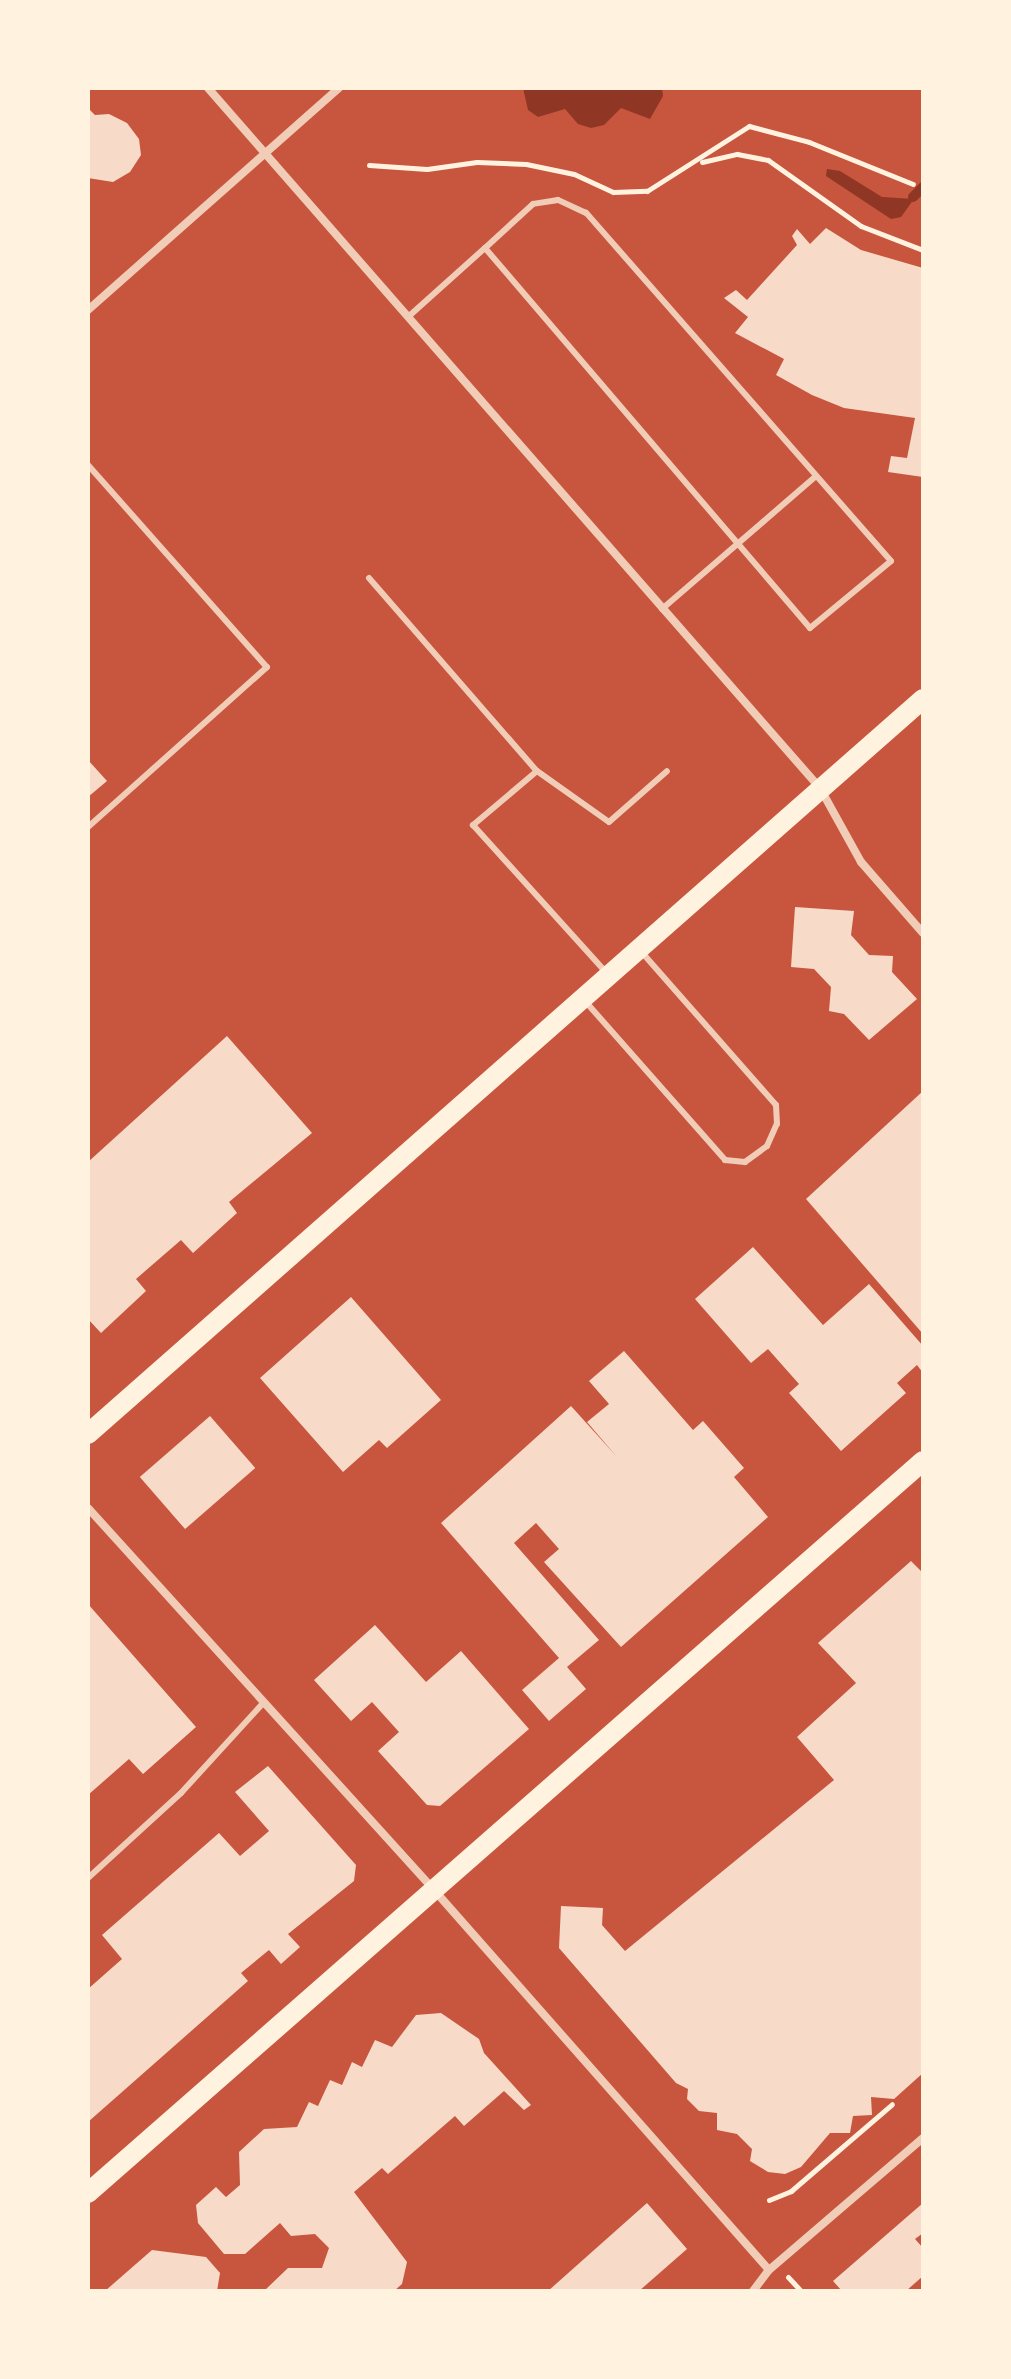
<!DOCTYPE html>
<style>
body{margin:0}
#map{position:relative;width:1011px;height:2379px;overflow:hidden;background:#c8553d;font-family:"Varela Round",sans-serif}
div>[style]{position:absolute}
.water>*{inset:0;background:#8f3625}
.stream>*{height:10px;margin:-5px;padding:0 5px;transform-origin:5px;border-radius:5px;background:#8f3625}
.building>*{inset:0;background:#f7dbc8;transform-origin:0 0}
.path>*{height:5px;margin:-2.5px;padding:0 2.5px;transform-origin:2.5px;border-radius:2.5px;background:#fff3e0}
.service>*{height:6px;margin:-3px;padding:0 3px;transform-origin:3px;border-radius:3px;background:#f1ccb7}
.minor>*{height:8px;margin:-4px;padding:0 4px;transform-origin:4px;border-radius:4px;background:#f1ccb7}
.primary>*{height:20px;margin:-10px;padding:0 10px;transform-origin:10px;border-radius:10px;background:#fff3e0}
span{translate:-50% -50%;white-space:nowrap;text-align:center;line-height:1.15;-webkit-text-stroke:8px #fff3e0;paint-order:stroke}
.frame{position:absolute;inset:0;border:90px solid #fff3e0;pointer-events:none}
</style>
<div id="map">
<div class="water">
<i style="clip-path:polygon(523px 88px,662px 88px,663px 96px,650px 119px,621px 108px,604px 125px,591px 128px,578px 124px,565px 109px,538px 117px,528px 110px)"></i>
<i style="clip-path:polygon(827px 169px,840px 171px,882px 197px,914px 199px,901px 217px,891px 219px,826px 176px)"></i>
</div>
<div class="stream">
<i style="left:913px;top:197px;width:14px;rotate:-45deg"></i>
</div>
<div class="building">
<i style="clip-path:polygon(88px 108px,95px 115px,109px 114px,127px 123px,139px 139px,141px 155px,130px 172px,113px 182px,88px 178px)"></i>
<i style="clip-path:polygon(826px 228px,861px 250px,923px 268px,923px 477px,888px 472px,891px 456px,907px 458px,915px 418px,844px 408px,812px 395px,776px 375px,784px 359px,735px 333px,748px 317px,724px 298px,736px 290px,747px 300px,797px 245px,792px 236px,797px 229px,810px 244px)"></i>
<i style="clip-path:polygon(88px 760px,107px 781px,88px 797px)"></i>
<i style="clip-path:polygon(795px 907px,854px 911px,851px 935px,869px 955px,893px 956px,892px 972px,917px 999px,869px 1040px,844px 1014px,829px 1011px,831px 987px,814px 969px,791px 967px)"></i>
<i style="clip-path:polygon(227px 1036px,312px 1133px,229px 1202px,237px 1213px,193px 1253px,181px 1240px,136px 1279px,146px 1291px,101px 1333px,88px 1319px,88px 1162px)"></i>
<i style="clip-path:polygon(923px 1091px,923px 1334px,806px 1199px)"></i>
<i style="clip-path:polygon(753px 1247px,823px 1325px,869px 1284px,923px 1346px,923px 1373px,917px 1365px,897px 1383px,906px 1393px,841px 1451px,789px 1393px,799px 1384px,768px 1349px,751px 1363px,695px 1299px)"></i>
<i style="clip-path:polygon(351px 1297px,441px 1400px,387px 1448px,379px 1440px,343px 1472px,260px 1378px)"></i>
<i style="clip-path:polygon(624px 1351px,693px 1430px,703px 1421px,744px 1468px,734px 1477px,768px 1517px,621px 1647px,544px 1562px,559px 1549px,536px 1523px,514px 1543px,599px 1640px,567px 1667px,586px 1689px,549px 1721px,522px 1690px,559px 1658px,441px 1523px,571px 1406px,617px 1457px,587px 1422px,609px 1404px,589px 1381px)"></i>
<i style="left:210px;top:1416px;width:69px;height:93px;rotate:49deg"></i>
<i style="clip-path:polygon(911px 1561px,923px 1573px,923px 2073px,894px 2099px,871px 2097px,872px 2115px,853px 2116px,850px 2133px,830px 2133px,801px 2167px,785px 2174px,768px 2172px,750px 2161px,752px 2149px,737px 2134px,717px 2130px,717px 2113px,699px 2111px,687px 2099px,688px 2089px,676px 2083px,559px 1948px,561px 1906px,603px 1908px,602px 1925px,625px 1951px,834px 1780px,797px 1737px,856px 1683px,818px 1643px)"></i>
<i style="clip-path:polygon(88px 1604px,196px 1727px,143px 1774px,129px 1759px,88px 1795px)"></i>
<i style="clip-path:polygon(375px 1625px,426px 1682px,461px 1651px,529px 1729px,440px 1806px,427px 1805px,378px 1751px,399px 1732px,372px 1702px,351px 1721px,314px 1680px)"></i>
<i style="clip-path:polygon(268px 1766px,356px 1865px,354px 1881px,288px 1934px,300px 1947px,281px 1964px,269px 1950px,241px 1973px,248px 1981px,88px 2122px,88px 1989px,122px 1959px,102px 1935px,219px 1833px,240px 1856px,269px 1831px,235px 1792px)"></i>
<i style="clip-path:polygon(441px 2013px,479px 2039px,484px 2053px,531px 2105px,524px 2110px,504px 2091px,464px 2126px,455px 2116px,388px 2174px,382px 2168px,354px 2192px,407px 2262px,402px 2284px,394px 2291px,264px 2291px,288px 2268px,322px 2268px,329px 2248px,315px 2234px,291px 2236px,280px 2223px,245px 2254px,224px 2254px,198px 2223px,196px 2205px,216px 2187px,226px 2197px,240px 2185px,239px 2152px,264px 2129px,297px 2127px,309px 2102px,318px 2106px,330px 2080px,342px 2085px,352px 2062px,362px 2067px,375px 2040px,392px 2047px,416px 2015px)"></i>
<i style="clip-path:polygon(647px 2203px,687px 2249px,639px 2291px,548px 2291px)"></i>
<i style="clip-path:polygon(923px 2203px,923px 2233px,915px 2239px,923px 2248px,923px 2276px,906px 2291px,842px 2291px,833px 2281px)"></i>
<i style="clip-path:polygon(152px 2250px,206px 2257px,220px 2273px,217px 2291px,105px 2291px)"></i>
</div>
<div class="path">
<i style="left:702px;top:162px;width:36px;rotate:-13deg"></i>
<i style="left:737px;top:154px;width:32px;rotate:11deg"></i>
<i style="left:768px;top:160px;width:114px;rotate:35.4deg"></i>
<i style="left:861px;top:226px;width:66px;rotate:21.2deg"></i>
<i style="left:369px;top:165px;width:58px;rotate:3.9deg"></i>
<i style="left:427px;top:169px;width:50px;rotate:-8deg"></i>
<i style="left:477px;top:162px;width:49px;rotate:2.3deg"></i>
<i style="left:526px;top:164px;width:49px;rotate:11.8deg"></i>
<i style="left:574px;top:174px;width:43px;rotate:24.8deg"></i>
<i style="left:613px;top:192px;width:34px;rotate:-2deg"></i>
<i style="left:647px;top:191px;width:121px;rotate:-32.5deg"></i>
<i style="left:749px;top:126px;width:62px;rotate:14.9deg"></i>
<i style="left:809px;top:142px;width:112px;rotate:22deg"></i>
<i style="left:769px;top:2200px;width:24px;rotate:-22deg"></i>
<i style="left:791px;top:2191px;width:133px;rotate:-40.7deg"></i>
<i style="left:788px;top:2277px;width:19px;rotate:47deg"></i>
</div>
<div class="service">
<i style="left:408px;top:317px;width:103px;rotate:-41.9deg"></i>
<i style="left:485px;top:248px;width:500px;rotate:49.46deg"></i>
<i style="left:810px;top:628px;width:105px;rotate:-39.6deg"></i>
<i style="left:891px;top:561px;width:463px;rotate:-131.2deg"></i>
<i style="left:586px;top:213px;width:31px;rotate:-155deg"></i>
<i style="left:558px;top:200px;width:25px;rotate:171deg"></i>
<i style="left:533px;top:204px;width:65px;rotate:137.5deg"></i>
<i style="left:88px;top:465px;width:270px;rotate:48.5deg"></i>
<i style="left:267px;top:667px;width:240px;rotate:138.2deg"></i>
<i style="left:369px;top:578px;width:256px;rotate:49deg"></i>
<i style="left:537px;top:771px;width:84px;rotate:139.8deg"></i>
<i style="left:473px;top:825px;width:198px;rotate:47.9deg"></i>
<i style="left:662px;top:609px;width:202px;rotate:-40.8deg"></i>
<i style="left:537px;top:771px;width:88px;rotate:35.3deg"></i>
<i style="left:609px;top:822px;width:77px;rotate:-41.3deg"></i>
<i style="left:585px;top:1001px;width:212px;rotate:48.6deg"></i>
<i style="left:725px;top:1160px;width:20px;rotate:6deg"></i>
<i style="left:745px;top:1162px;width:27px;rotate:-36deg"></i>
<i style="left:767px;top:1146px;width:24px;rotate:-66deg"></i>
<i style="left:777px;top:1124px;width:19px;rotate:-93deg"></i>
<i style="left:776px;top:1105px;width:206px;rotate:-131.3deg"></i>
<i style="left:88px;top:1878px;width:126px;rotate:-42.4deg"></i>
<i style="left:181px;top:1793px;width:123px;rotate:-47.6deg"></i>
</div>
<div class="minor">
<i style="left:208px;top:88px;width:930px;rotate:48.84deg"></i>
<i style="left:820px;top:788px;width:85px;rotate:61deg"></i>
<i style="left:861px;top:862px;width:94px;rotate:48.9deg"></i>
<i style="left:88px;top:310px;width:335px;rotate:-41.5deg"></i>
<i style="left:88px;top:1508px;width:517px;rotate:47.82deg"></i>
<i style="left:435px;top:1891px;width:505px;rotate:48.61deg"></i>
<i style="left:753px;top:2291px;width:26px;rotate:-53deg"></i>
<i style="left:769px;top:2270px;width:203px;rotate:-40.6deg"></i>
</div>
<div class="primary">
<i style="left:88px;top:1434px;width:1112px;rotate:-41.36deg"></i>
<i style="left:88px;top:2193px;width:1110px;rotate:-41.24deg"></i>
</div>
<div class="frame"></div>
</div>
